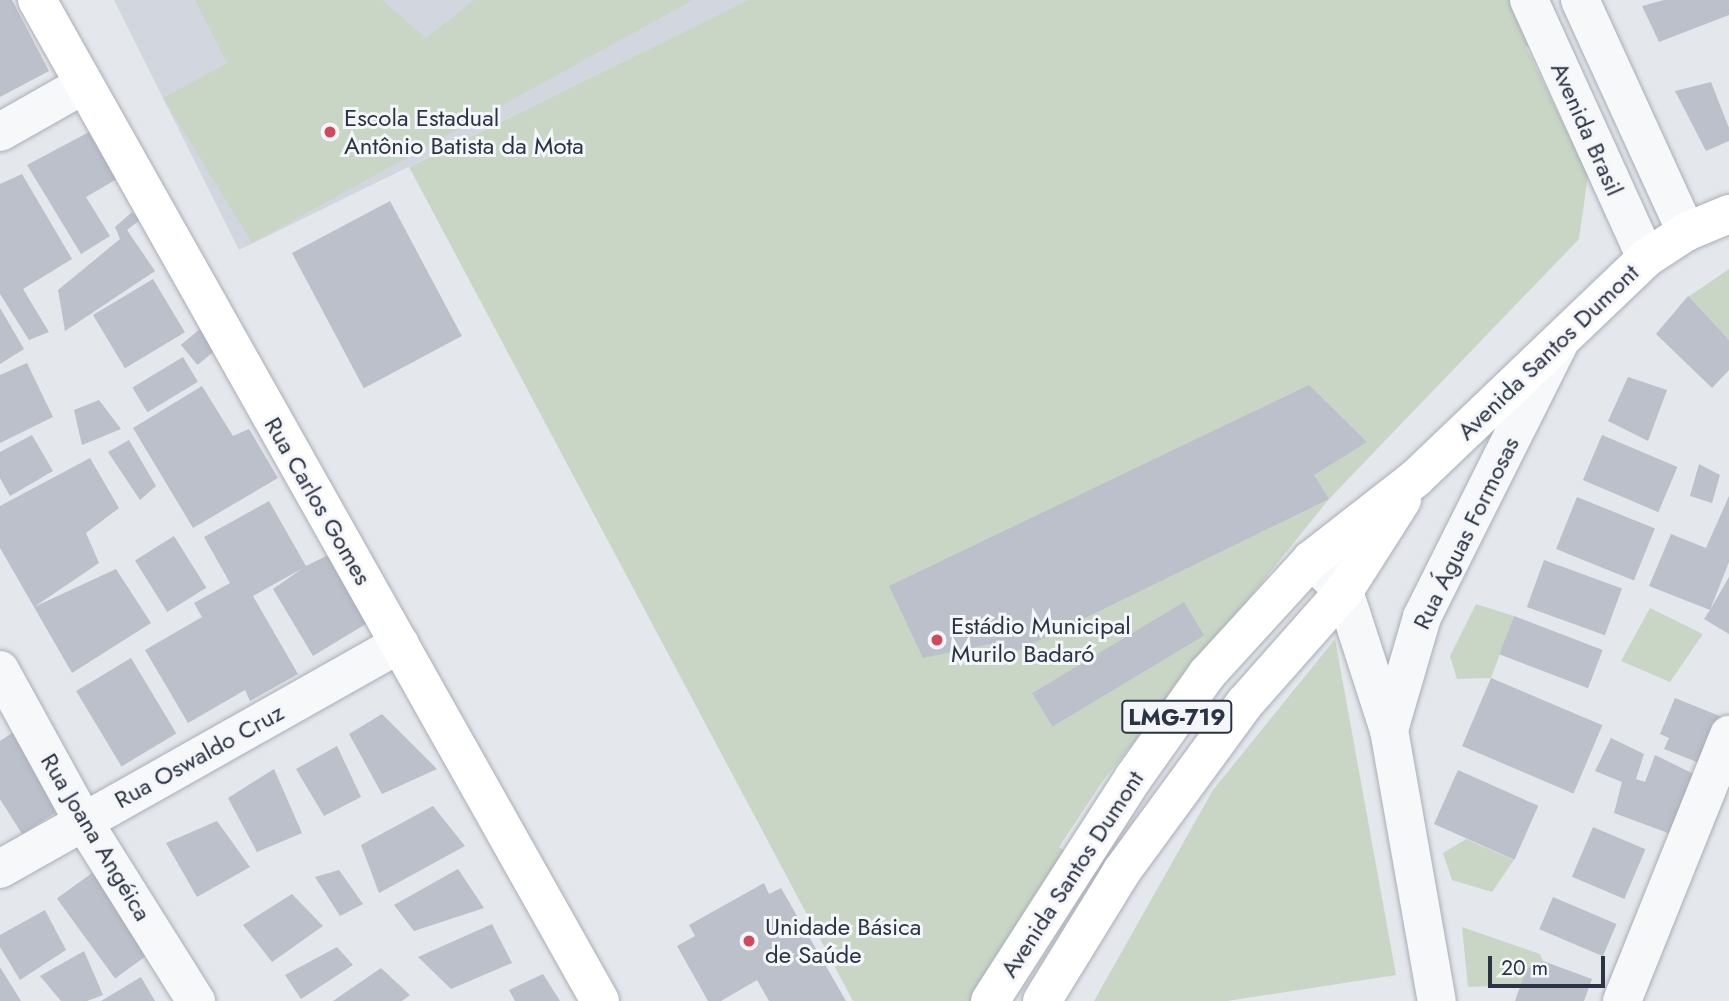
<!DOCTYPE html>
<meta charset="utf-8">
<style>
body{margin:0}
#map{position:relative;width:1729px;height:1001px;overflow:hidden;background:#e4e7ec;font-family:Jost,sans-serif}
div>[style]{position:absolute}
.built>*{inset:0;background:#d2d6de}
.green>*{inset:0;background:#c9d6c5}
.building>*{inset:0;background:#bbc0ca;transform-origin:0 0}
.roads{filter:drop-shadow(0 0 2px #a9aeb7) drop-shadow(0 0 2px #a9aeb7)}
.street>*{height:38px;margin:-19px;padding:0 19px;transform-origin:19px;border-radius:19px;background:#f7f8fa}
.secondary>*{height:38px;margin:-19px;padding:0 19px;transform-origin:19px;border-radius:19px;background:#fff}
.primary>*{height:38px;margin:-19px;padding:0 19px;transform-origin:19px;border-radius:19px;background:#fff}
.dots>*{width:19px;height:19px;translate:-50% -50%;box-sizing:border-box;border:4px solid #f4f6f9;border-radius:50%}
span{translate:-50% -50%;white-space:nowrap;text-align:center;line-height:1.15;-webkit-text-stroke:6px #f4f6f9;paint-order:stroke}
.shield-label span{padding:2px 5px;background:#f4f6f9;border:2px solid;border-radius:5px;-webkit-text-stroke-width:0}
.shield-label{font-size:23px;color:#2b3445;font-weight:700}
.poi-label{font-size:24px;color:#2b3445}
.left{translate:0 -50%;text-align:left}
.street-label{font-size:24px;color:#2b3445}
.scale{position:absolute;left:1488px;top:956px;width:117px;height:32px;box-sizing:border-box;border:4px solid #2b3445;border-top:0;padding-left:9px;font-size:21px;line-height:24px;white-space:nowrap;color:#2b3445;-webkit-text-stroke:5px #f4f6f9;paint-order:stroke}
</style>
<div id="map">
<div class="built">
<i style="clip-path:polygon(114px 0,748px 0,239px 250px)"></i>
</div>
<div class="green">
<i style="clip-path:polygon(195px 0,382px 0,426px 38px,474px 0,693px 0,252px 243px,163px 98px,227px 63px)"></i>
<i style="clip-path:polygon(748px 0,1515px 0,1536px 44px,1526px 47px,1588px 175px,1579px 239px,1329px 499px,1102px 782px,1059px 847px,1080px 862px,990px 1001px,853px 1001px,409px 167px)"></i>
<i style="clip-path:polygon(1729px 269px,1729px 340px,1688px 297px)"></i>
<i style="clip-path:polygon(1476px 604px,1514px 616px,1491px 678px,1457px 679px,1450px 656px)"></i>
<i style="clip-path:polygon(1650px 608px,1703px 634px,1670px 682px,1621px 661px)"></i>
<i style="clip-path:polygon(1335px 639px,1396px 975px,1227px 1001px,1094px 1001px,1213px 790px)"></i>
<i style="clip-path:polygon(1466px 839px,1514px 860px,1492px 892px,1452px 880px,1443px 853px)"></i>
<i style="clip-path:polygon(1462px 927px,1540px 954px,1543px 961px,1526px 969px,1521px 985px,1468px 987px)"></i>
</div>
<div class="building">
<i style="clip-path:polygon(0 0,12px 0,49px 71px,0 97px)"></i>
<i style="clip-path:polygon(1664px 0,1729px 0,1729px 15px,1659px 42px,1642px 6px)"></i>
<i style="clip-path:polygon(1711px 82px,1729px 128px,1729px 141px,1706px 151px,1675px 91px)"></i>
<i style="clip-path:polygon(89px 132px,117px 179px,86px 197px,110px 236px,81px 254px,27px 165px)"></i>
<i style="clip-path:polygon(22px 174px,72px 259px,23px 289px,49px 332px,29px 340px,0 294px,0 184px)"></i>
<i style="left:390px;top:201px;width:153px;height:111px;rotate:62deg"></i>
<i style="clip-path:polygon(132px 212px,140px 220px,127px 230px,155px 271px,65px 331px,58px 290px,120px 239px,115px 227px)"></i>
<i style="left:153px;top:279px;width:62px;height:70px;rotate:59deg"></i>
<i style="clip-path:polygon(1688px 296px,1729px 340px,1729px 370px,1712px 388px,1656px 334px)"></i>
<i style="clip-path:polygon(0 308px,24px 349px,0 364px)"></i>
<i style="left:200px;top:329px;width:26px;height:25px;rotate:50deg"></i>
<i style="left:183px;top:357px;width:29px;height:59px;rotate:59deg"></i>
<i style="clip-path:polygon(27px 363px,53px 417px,0 443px,0 375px)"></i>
<i style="clip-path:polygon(1628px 377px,1667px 390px,1648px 441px,1608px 421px)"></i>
<i style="clip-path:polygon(1309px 385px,1367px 442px,1314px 475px,1329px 499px,1001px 659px,990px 644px,923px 658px,889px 586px)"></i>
<i style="clip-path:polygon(202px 386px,233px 436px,249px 429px,278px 478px,193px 528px,133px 428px)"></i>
<i style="clip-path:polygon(99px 400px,121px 429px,82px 445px,74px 410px)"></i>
<i style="clip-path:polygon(32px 435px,53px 471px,10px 496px,0 478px,0 452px)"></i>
<i style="left:1602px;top:435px;width:82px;height:49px;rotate:23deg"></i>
<i style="clip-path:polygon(129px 440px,156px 486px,140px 500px,108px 452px)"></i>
<i style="clip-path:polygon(90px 458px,119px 508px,86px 533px,99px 563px,34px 607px,116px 569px,151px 623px,72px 673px,0 548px,0 506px)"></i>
<i style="clip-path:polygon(1699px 464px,1720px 475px,1712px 503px,1690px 496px)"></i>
<i style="clip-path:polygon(1729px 496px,1729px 562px,1710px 610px,1729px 577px,1729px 634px,1704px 619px,1710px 610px,1649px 586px,1671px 534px,1706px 548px)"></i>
<i style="left:1577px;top:497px;width:84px;height:56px;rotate:22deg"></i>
<i style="clip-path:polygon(269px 501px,306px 566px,334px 552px,374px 619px,313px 656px,273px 589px,303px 568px,253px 596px,298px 674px,250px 701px,245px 690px,188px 723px,145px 650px,202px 617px,194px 603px,230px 583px,204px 537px)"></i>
<i style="left:174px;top:536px;width:61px;height:46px;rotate:58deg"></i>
<i style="left:1544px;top:560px;width:83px;height:50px;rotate:20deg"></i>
<i style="left:1184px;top:602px;width:39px;height:177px;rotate:59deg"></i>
<i style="left:1514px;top:616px;width:95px;height:41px;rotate:21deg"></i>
<i style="left:131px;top:658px;width:88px;height:64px;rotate:59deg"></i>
<i style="left:1491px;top:678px;width:121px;height:74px;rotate:23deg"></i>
<i style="clip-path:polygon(1675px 698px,1722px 717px,1702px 764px,1664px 749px,1669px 738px,1660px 734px)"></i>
<i style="clip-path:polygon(382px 714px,437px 769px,382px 794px,349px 734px)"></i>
<i style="clip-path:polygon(15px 731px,63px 808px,22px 834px,0 799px,0 741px)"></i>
<i style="clip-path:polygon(1611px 738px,1644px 754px,1636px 779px,1645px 782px,1655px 755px,1700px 777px,1676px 836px,1614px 813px,1622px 782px,1595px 771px)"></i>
<i style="clip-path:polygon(337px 746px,361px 797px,324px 816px,296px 769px)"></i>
<i style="clip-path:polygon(274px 769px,302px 833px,257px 852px,228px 798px)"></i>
<i style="left:1458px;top:770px;width:88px;height:59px;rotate:24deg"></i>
<i style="clip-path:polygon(433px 806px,465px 846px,379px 893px,361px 845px)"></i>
<i style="clip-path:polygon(217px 821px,250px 867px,197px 897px,166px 843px)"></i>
<i style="left:1593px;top:827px;width:57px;height:54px;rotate:23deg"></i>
<i style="left:103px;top:865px;width:99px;height:57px;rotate:54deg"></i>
<i style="clip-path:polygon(458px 869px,484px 908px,414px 931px,394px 905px)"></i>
<i style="clip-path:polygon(339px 870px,363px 904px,340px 916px,315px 877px)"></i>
<i style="clip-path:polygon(764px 883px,769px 894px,781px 888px,846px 1001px,769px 1001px,757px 980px,721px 1001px,708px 1001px,677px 946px,695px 936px,689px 925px)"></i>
<i style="clip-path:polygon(292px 894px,323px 926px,272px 962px,243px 925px)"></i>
<i style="left:1553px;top:897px;width:69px;height:35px;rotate:23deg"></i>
<i style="clip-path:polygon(45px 910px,66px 950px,20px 980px,0 947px,0 935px)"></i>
<i style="clip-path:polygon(492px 924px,512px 963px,451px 989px,418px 957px)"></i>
<i style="clip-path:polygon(337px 947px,353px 965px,301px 999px,285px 975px)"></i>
<i style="clip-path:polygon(84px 951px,103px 995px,87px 1001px,61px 1001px,40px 976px)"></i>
<i style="clip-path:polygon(1543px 961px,1592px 979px,1584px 1001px,1515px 1001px,1526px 969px)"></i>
<i style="clip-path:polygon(0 967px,21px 1001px,0 1001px)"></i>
<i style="clip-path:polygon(381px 968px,410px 995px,402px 1001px,333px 1001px)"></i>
<i style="clip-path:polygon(543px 974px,560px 1001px,515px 1001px,509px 990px)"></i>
<i style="clip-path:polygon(141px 977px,155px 1001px,101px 1001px)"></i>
</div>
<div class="roads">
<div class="street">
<i style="left:1529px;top:0;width:283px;rotate:65.6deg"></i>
<i style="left:1580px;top:0;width:255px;rotate:65.4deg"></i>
<i style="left:0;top:132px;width:95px;rotate:-29.5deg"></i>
<i style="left:1311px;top:560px;width:45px;rotate:43.2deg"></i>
<i style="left:1344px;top:591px;width:146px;rotate:72.1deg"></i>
<i style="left:1389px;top:730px;width:275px;rotate:80deg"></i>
<i style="left:0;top:670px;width:172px;rotate:61.2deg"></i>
<i style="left:83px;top:821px;width:213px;rotate:57.9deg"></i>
<i style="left:1389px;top:730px;width:118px;rotate:-73.7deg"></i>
<i style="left:1422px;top:617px;width:304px;rotate:-63.4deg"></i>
<i style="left:0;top:869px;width:459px;rotate:-29.4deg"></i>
<i style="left:1622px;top:1001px;width:287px;rotate:-68.1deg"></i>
</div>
<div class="secondary">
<i style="left:37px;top:0;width:1148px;rotate:60.64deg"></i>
</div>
<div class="primary">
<i style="left:990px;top:1001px;width:266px;rotate:-57.3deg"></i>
<i style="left:1134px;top:777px;width:126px;rotate:-54.7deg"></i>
<i style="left:1207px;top:674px;width:154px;rotate:-47.6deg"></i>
<i style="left:1311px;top:560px;width:133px;rotate:-38deg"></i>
<i style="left:1416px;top:478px;width:318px;rotate:-43.7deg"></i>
<i style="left:1646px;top:258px;width:48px;rotate:-33deg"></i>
<i style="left:1686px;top:232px;width:47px;rotate:-22.7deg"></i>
<i style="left:1042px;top:1001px;width:153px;rotate:-58.4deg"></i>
<i style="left:1122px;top:871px;width:208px;rotate:-53.8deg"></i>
<i style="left:1245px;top:703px;width:149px;rotate:-48.5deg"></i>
<i style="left:1344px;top:591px;width:108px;rotate:-57.5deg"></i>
</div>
</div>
<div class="dots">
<i style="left:330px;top:132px;background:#d1495b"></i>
<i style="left:937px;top:640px;background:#d1495b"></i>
<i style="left:749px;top:941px;background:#d1495b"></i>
</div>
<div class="shield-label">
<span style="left:1177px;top:717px">LMG-719</span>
</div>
<div class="poi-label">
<span class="left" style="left:344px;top:132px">Escola Estadual<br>Antônio Batista da Mota</span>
<span class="left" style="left:951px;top:640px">Estádio Municipal<br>Murilo Badaró</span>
<span class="left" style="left:765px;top:941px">Unidade Básica<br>de Saúde</span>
</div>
<div class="street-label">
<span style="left:1587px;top:129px;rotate:66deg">Avenida Brasil</span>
<span style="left:1548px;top:352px;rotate:-44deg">Avenida Santos Dumont</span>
<span style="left:318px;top:501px;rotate:60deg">Rua Carlos Gomes</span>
<span style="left:1466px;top:533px;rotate:-64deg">Rua Águas Formosas</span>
<span style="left:199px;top:756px;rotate:-29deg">Rua Oswaldo Cruz</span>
<span style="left:96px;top:837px;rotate:59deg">Rua Joana Angéica</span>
<span style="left:1072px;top:874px;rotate:-57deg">Avenida Santos Dumont</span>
</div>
<div class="scale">20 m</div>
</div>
